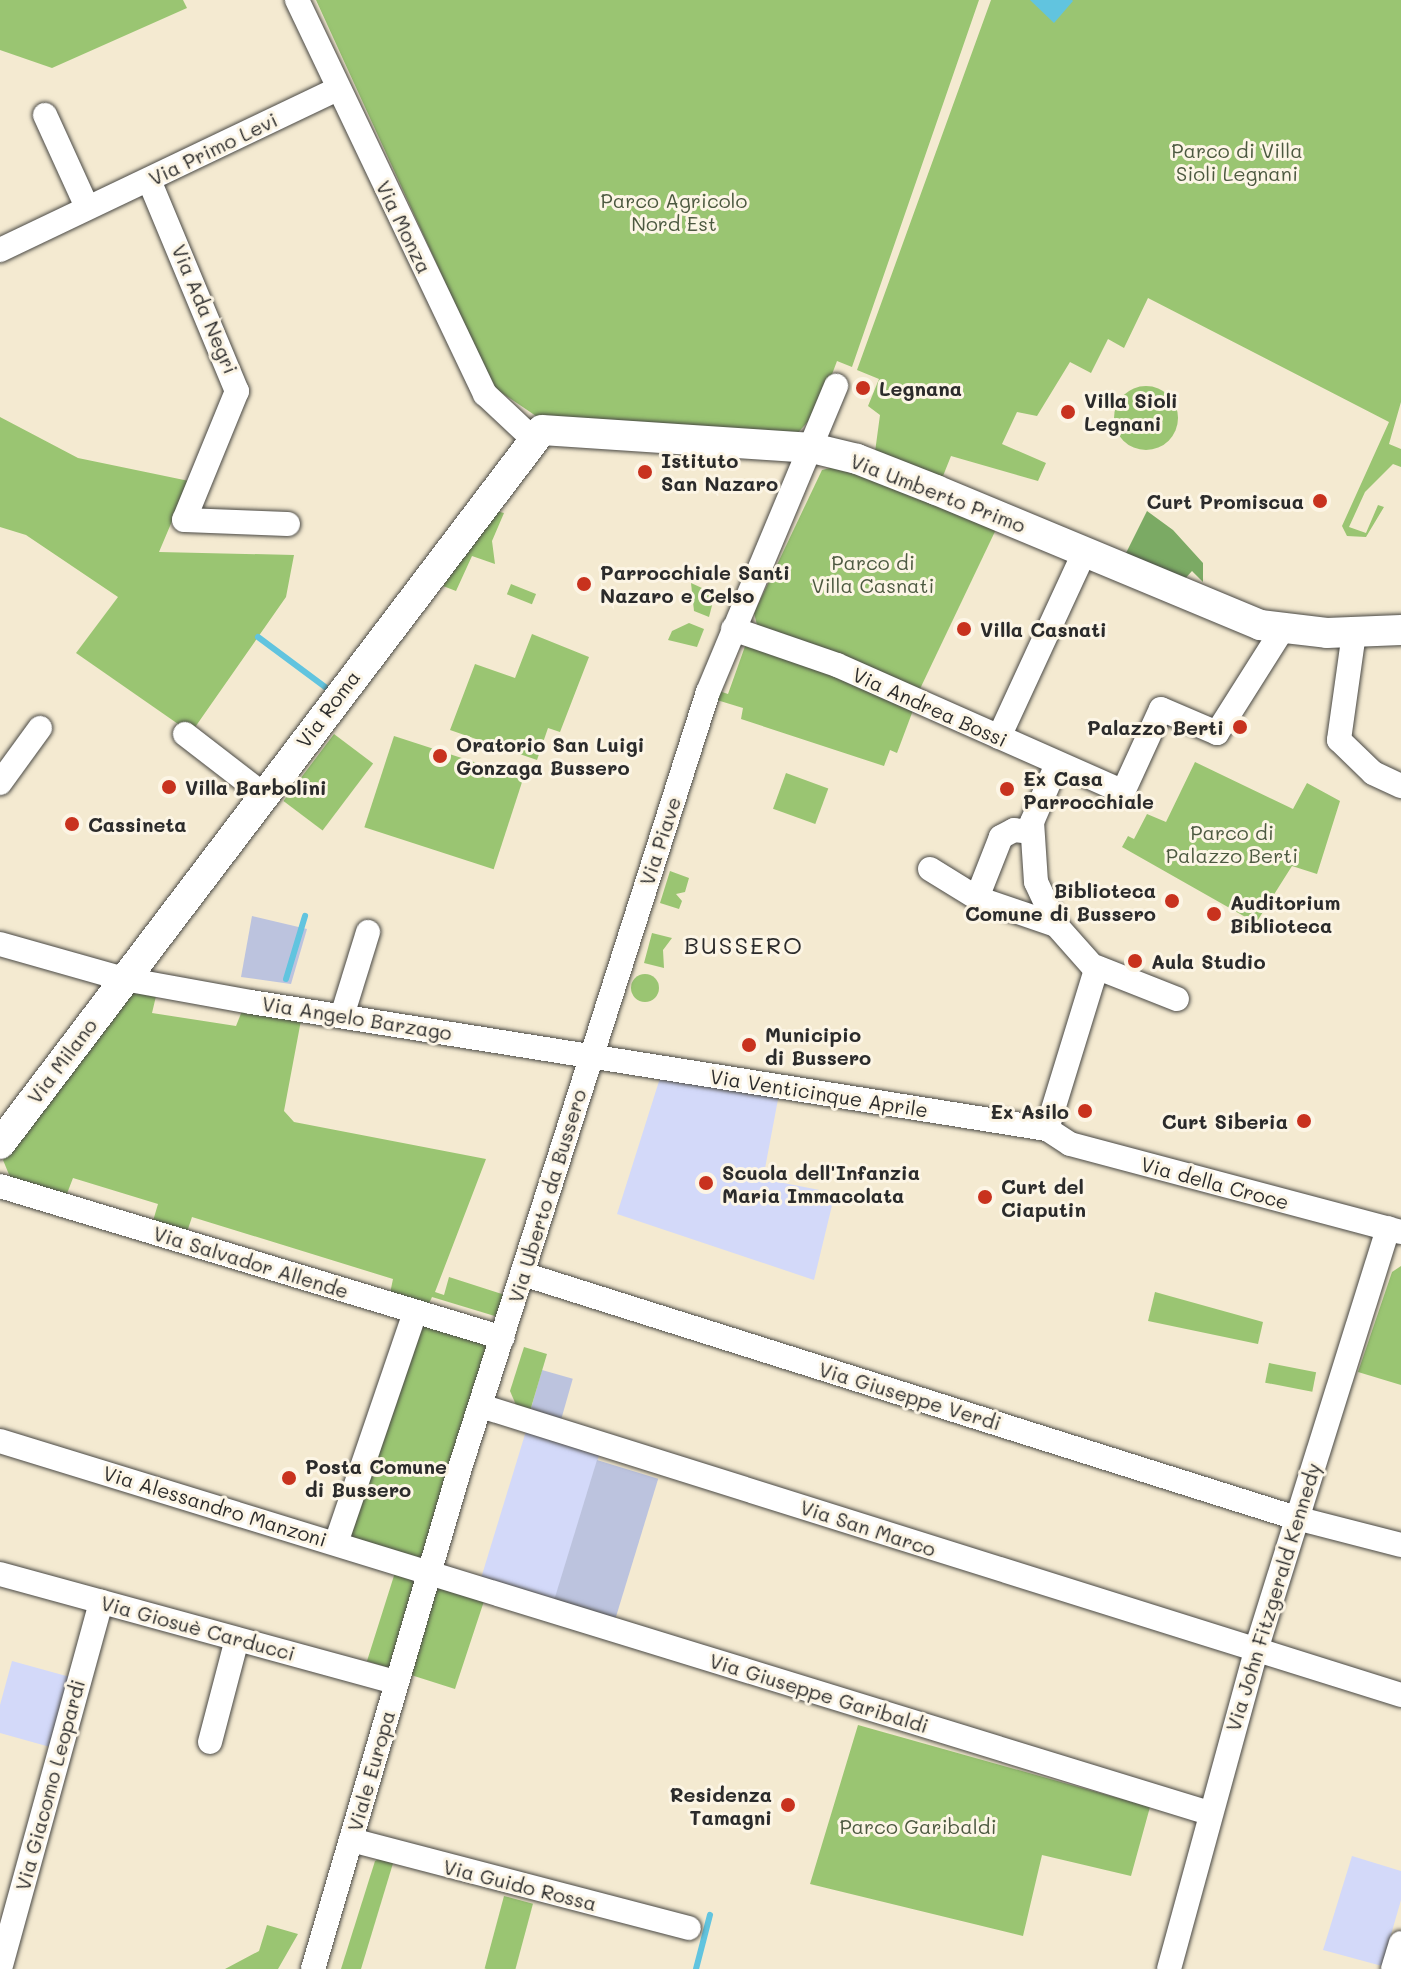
<!DOCTYPE html>
<meta charset="utf-8">
<style>
body{margin:0}
#map{position:relative;width:1401px;height:1969px;overflow:hidden;background:#f4ead1;font-family:Mali,sans-serif}
div>[style]{position:absolute}
.built>*{inset:0;background:#d3d9f9;transform-origin:0 0}
.industrial>*{inset:0;background:#bcc3de;transform-origin:0 0}
.green>*{inset:0;background:#9ac572;transform-origin:0 0}
.round{border-radius:50%}
.forest>*{inset:0;background:#7baa64}
.water>*{inset:0;background:#61c4df}
.stream>*{height:6px;margin:-3px;padding:0 3px;transform-origin:3px;border-radius:3px;background:#61c4df}
.roads{filter:drop-shadow(0 0 2px #494844) drop-shadow(0 0 2px #494844)}
.minor>*{height:24px;margin:-12px;padding:0 12px;transform-origin:12px;border-radius:12px;background:#fff}
.tertiary>*{height:30px;margin:-15px;padding:0 15px;transform-origin:15px;border-radius:15px;background:#fff}
.dots>*{width:22px;height:22px;translate:-50% -50%;box-sizing:border-box;border:4px solid #fcf5e5;border-radius:50%}
span{translate:-50% -50%;white-space:nowrap;text-align:center;line-height:1.15;-webkit-text-stroke:6px #fcf5e5;paint-order:stroke}
.street-label{font-size:20px;color:#2b2b2b}
.park-label{font-size:20px;color:#4c5940}
.poi-label{font-size:20px;color:#2b2b2b;font-weight:700}
.left{translate:0 -50%;text-align:left}
.right{translate:-100% -50%;text-align:right}
.quarter-label{font-size:24px;color:#2b2b2b;letter-spacing:2px}
</style>
<div id="map">
<div class="built">
<i style="clip-path:polygon(660px 1078px,779px 1094px,763px 1179px,835px 1193px,814px 1280px,617px 1214px)"></i>
<i style="left:526px;top:1431px;width:77px;height:155px;rotate:17deg"></i>
<i style="clip-path:polygon(12px 1661px,70px 1677px,50px 1747px,0 1733px,0 1705px)"></i>
<i style="clip-path:polygon(1352px 1856px,1401px 1871px,1401px 1900px,1382px 1966px,1323px 1950px)"></i>
</div>
<div class="industrial">
<i style="clip-path:polygon(252px 916px,307px 929px,291px 984px,241px 977px)"></i>
<i style="left:542px;top:1370px;width:32px;height:43px;rotate:16deg"></i>
<i style="left:597px;top:1460px;width:64px;height:147px;rotate:17deg"></i>
</div>
<div class="green">
<i style="clip-path:polygon(0 0,183px 0,187px 8px,52px 68px,0 50px)"></i>
<i style="clip-path:polygon(316px 0,979px 0,852px 367px,837px 361px,819px 409px,796px 435px,536px 416px,493px 387px)"></i>
<i style="clip-path:polygon(991px 0,1401px 0,1401px 402px,1389px 444px,1401px 449px,1401px 467px,1393px 464px,1365px 492px,1349px 527px,1366px 533px,1378px 505px,1384px 507px,1366px 537px,1347px 536px,1342px 526px,1389px 422px,1148px 298px,1124px 348px,1108px 339px,1091px 373px,1070px 362px,1037px 416px,1017px 412px,1002px 444px,1046px 463px,1038px 481px,951px 456px,941px 481px,875px 452px,880px 415px,868px 406px,879px 379px,857px 370px)"></i>
<i class="round" style="left:1114px;top:386px;width:64px;height:64px"></i>
<i style="clip-path:polygon(0 417px,78px 458px,189px 481px,159px 552px,294px 555px,286px 597px,191px 733px,76px 653px,118px 597px,26px 535px,0 527px)"></i>
<i style="clip-path:polygon(842px 465px,1000px 521px,919px 691px,759px 633px,754px 613px,822px 470px)"></i>
<i style="clip-path:polygon(496px 511px,504px 513px,492px 541px,495px 564px,472px 556px,456px 591px,443px 586px)"></i>
<i style="clip-path:polygon(691px 583px,715px 594px,709px 617px,694px 611px)"></i>
<i style="left:511px;top:584px;width:27px;height:11px;rotate:22deg"></i>
<i style="clip-path:polygon(689px 623px,704px 629px,697px 647px,668px 640px,672px 631px)"></i>
<i style="clip-path:polygon(532px 634px,589px 657px,560px 732px,548px 728px,537px 760px,450px 730px,475px 664px,515px 678px)"></i>
<i style="clip-path:polygon(749px 635px,915px 705px,897px 753px,890px 750px,884px 766px,741px 719px,743px 708px,707px 697px,710px 688px,728px 694px)"></i>
<i style="left:334px;top:734px;width:49px;height:84px;rotate:37deg"></i>
<i style="left:394px;top:736px;width:136px;height:96px;rotate:18deg"></i>
<i style="clip-path:polygon(1195px 762px,1293px 809px,1307px 783px,1340px 801px,1317px 874px,1292px 866px,1256px 923px,1122px 847px,1128px 836px,1134px 839px,1147px 814px,1166px 822px)"></i>
<i style="left:786px;top:773px;width:45px;height:38px;rotate:20deg"></i>
<i style="clip-path:polygon(670px 871px,689px 878px,685px 892px,676px 894px,682px 901px,679px 909px,660px 903px)"></i>
<i style="clip-path:polygon(652px 933px,672px 938px,663px 950px,664px 968px,644px 963px)"></i>
<i class="round" style="left:631px;top:974px;width:28px;height:28px"></i>
<i style="clip-path:polygon(157px 992px,152px 1013px,236px 1026px,244px 1006px,302px 1015px,284px 1111px,294px 1122px,486px 1159px,435px 1292px,444px 1295px,449px 1277px,505px 1295px,498px 1317px,432px 1297px,424px 1314px,388px 1303px,393px 1279px,192px 1217px,184px 1241px,150px 1231px,158px 1204px,73px 1178px,63px 1204px,10px 1177px,3px 1160px,121px 1004px,133px 993px)"></i>
<i style="clip-path:polygon(1401px 1266px,1401px 1385px,1358px 1372px,1392px 1272px)"></i>
<i style="clip-path:polygon(1155px 1292px,1263px 1322px,1258px 1344px,1148px 1321px)"></i>
<i style="clip-path:polygon(416px 1315px,499px 1339px,430px 1575px,486px 1595px,455px 1689px,367px 1661px,398px 1563px,338px 1542px)"></i>
<i style="clip-path:polygon(524px 1347px,547px 1354px,530px 1411px,516px 1405px,510px 1391px)"></i>
<i style="left:1269px;top:1363px;width:48px;height:20px;rotate:11deg"></i>
<i style="clip-path:polygon(858px 1725px,1150px 1807px,1131px 1876px,1042px 1855px,1023px 1936px,810px 1884px)"></i>
<i style="clip-path:polygon(383px 1857px,394px 1860px,361px 1969px,341px 1969px,375px 1861px)"></i>
<i style="left:504px;top:1896px;width:30px;height:75px;rotate:15deg"></i>
<i style="clip-path:polygon(267px 1925px,298px 1934px,278px 1969px,225px 1969px,259px 1951px)"></i>
</div>
<div class="forest">
<i style="clip-path:polygon(1147px 511px,1173px 530px,1203px 563px,1203px 582px,1192px 571px,1182px 582px,1124px 557px)"></i>
</div>
<div class="water">
<i style="clip-path:polygon(1030px 0,1072px 0,1073px 1px,1054px 23px)"></i>
</div>
<div class="stream">
<i style="left:258px;top:637px;width:89px;rotate:36.7deg"></i>
<i style="left:286px;top:979px;width:66px;rotate:-73.2deg"></i>
<i style="left:696px;top:1969px;width:56px;rotate:-75.5deg"></i>
</div>
<div class="roads">
<div class="minor">
<i style="left:297px;top:0;width:437px;rotate:64.5deg"></i>
<i style="left:485px;top:394px;width:64px;rotate:43.1deg"></i>
<i style="left:45px;top:115px;width:101px;rotate:65.5deg"></i>
<i style="left:149px;top:180px;width:229px;rotate:67.4deg"></i>
<i style="left:237px;top:391px;width:139px;rotate:112.3deg"></i>
<i style="left:184px;top:520px;width:104px;rotate:2.2deg"></i>
<i style="left:0;top:250px;width:373px;rotate:-25.5deg"></i>
<i style="left:733px;top:629px;width:110px;rotate:19.1deg"></i>
<i style="left:837px;top:665px;width:313px;rotate:23.9deg"></i>
<i style="left:1123px;top:792px;width:91px;rotate:-65.4deg"></i>
<i style="left:1161px;top:709px;width:61px;rotate:23.2deg"></i>
<i style="left:1217px;top:733px;width:122px;rotate:-57.7deg"></i>
<i style="left:1354px;top:633px;width:108px;rotate:98deg"></i>
<i style="left:1339px;top:740px;width:47px;rotate:44.1deg"></i>
<i style="left:1373px;top:773px;width:31px;rotate:25deg"></i>
<i style="left:185px;top:734px;width:100px;rotate:37.7deg"></i>
<i style="left:999px;top:737px;width:205px;rotate:-65.2deg"></i>
<i style="left:0;top:783px;width:68px;rotate:-54deg"></i>
<i style="left:1032px;top:832px;width:18px;rotate:-174deg"></i>
<i style="left:1014px;top:830px;width:15px;rotate:152deg"></i>
<i style="left:1001px;top:837px;width:66px;rotate:111.5deg"></i>
<i style="left:977px;top:898px;width:83px;rotate:18.9deg"></i>
<i style="left:930px;top:869px;width:55px;rotate:31.7deg"></i>
<i style="left:0;top:944px;width:129px;rotate:15.8deg"></i>
<i style="left:124px;top:979px;width:129px;rotate:10.3deg"></i>
<i style="left:251px;top:1002px;width:806px;rotate:9.07deg"></i>
<i style="left:1047px;top:1129px;width:27px;rotate:33deg"></i>
<i style="left:1070px;top:1144px;width:342px;rotate:14.9deg"></i>
<i style="left:1096px;top:967px;width:87px;rotate:21.6deg"></i>
<i style="left:342px;top:1016px;width:88px;rotate:-72.8deg"></i>
<i style="left:1047px;top:1129px;width:166px;rotate:-72.9deg"></i>
<i style="left:1096px;top:970px;width:60px;rotate:-131.6deg"></i>
<i style="left:1056px;top:925px;width:47px;rotate:-114.9deg"></i>
<i style="left:1036px;top:882px;width:60px;rotate:-93.8deg"></i>
<i style="left:1032px;top:822px;width:63px;rotate:-66.7deg"></i>
<i style="left:0;top:1186px;width:525px;rotate:16.81deg"></i>
<i style="left:523px;top:1274px;width:811px;rotate:17.52deg"></i>
<i style="left:1296px;top:1518px;width:108px;rotate:14.4deg"></i>
<i style="left:481px;top:1406px;width:964px;rotate:17.44deg"></i>
<i style="left:0;top:1441px;width:1265px;rotate:17.1deg"></i>
<i style="left:336px;top:1543px;width:244px;rotate:-71.1deg"></i>
<i style="left:0;top:1574px;width:410px;rotate:15.3deg"></i>
<i style="left:210px;top:1742px;width:106px;rotate:-75.3deg"></i>
<i style="left:351px;top:1840px;width:349px;rotate:14.6deg"></i>
<i style="left:0;top:1969px;width:381px;rotate:-74.6deg"></i>
<i style="left:313px;top:1969px;width:522px;rotate:-73.65deg"></i>
<i style="left:460px;top:1468px;width:815px;rotate:-72.28deg"></i>
<i style="left:708px;top:692px;width:332px;rotate:-67.3deg"></i>
<i style="left:1169px;top:1969px;width:331px;rotate:-74.7deg"></i>
<i style="left:1256px;top:1650px;width:442px;rotate:-72.6deg"></i>
<i style="left:1393px;top:1969px;width:27px;rotate:-73deg"></i>
</div>
<div class="tertiary">
<i style="left:0;top:1144px;width:896px;rotate:-52.8deg"></i>
<i style="left:542px;top:430px;width:271px;rotate:3.8deg"></i>
<i style="left:812px;top:448px;width:46px;rotate:13.7deg"></i>
<i style="left:857px;top:459px;width:85px;rotate:21.4deg"></i>
<i style="left:936px;top:490px;width:351px;rotate:22.6deg"></i>
<i style="left:1260px;top:625px;width:67px;rotate:6.8deg"></i>
<i style="left:1327px;top:633px;width:74px;rotate:-2.3deg"></i>
</div>
</div>
<div class="dots">
<i style="left:863px;top:388px;background:#c8321e"></i>
<i style="left:1068px;top:412px;background:#c8321e"></i>
<i style="left:645px;top:472px;background:#c8321e"></i>
<i style="left:1320px;top:501px;background:#c8321e"></i>
<i style="left:584px;top:584px;background:#c8321e"></i>
<i style="left:964px;top:629px;background:#c8321e"></i>
<i style="left:1240px;top:727px;background:#c8321e"></i>
<i style="left:440px;top:756px;background:#c8321e"></i>
<i style="left:169px;top:787px;background:#c8321e"></i>
<i style="left:1007px;top:789px;background:#c8321e"></i>
<i style="left:72px;top:824px;background:#c8321e"></i>
<i style="left:1172px;top:901px;background:#c8321e"></i>
<i style="left:1214px;top:914px;background:#c8321e"></i>
<i style="left:1135px;top:961px;background:#c8321e"></i>
<i style="left:749px;top:1045px;background:#c8321e"></i>
<i style="left:1085px;top:1111px;background:#c8321e"></i>
<i style="left:1304px;top:1121px;background:#c8321e"></i>
<i style="left:706px;top:1183px;background:#c8321e"></i>
<i style="left:985px;top:1197px;background:#c8321e"></i>
<i style="left:289px;top:1478px;background:#c8321e"></i>
<i style="left:788px;top:1805px;background:#c8321e"></i>
</div>
<div class="street-label">
<span style="left:213px;top:149px;rotate:-26deg">Via Primo Levi</span>
<span style="left:404px;top:227px;rotate:64deg">Via Monza</span>
<span style="left:205px;top:309px;rotate:67deg">Via Ada Negri</span>
<span style="left:938px;top:493px;rotate:21deg">Via Umberto Primo</span>
<span style="left:930px;top:707px;rotate:24deg">Via Andrea Bossi</span>
<span style="left:328px;top:709px;rotate:-53deg">Via Roma</span>
<span style="left:660px;top:841px;rotate:-72deg">Via Piave</span>
<span style="left:357px;top:1018px;rotate:9deg">Via Angelo Barzago</span>
<span style="left:62px;top:1061px;rotate:-53deg">Via Milano</span>
<span style="left:819px;top:1093px;rotate:9deg">Via Venticinque Aprile</span>
<span style="left:1215px;top:1183px;rotate:15deg">Via della Croce</span>
<span style="left:547px;top:1196px;rotate:-73deg">Via Uberto da Bussero</span>
<span style="left:251px;top:1262px;rotate:17deg">Via Salvador Allende</span>
<span style="left:910px;top:1396px;rotate:17deg">Via Giuseppe Verdi</span>
<span style="left:215px;top:1506px;rotate:17deg">Via Alessandro Manzoni</span>
<span style="left:868px;top:1528px;rotate:18deg">Via San Marco</span>
<span style="left:1273px;top:1597px;rotate:-73deg">Via John Fitzgerald Kennedy</span>
<span style="left:198px;top:1628px;rotate:15deg">Via Giosuè Carducci</span>
<span style="left:819px;top:1693px;rotate:17deg">Via Giuseppe Garibaldi</span>
<span style="left:371px;top:1771px;rotate:-74deg">Viale Europa</span>
<span style="left:50px;top:1785px;rotate:-75deg">Via Giacomo Leopardi</span>
<span style="left:520px;top:1885px;rotate:14deg">Via Guido Rossa</span>
</div>
<div class="park-label">
<span style="left:1237px;top:162px">Parco di Villa<br>Sioli Legnani</span>
<span style="left:674px;top:212px">Parco Agricolo<br>Nord Est</span>
<span style="left:873px;top:574px">Parco di<br>Villa Casnati</span>
<span style="left:1232px;top:844px">Parco di<br>Palazzo Berti</span>
<span style="left:918px;top:1826px">Parco Garibaldi</span>
</div>
<div class="poi-label">
<span class="left" style="left:879px;top:388px">Legnana</span>
<span class="left" style="left:1084px;top:412px">Villa Sioli<br>Legnani</span>
<span class="left" style="left:661px;top:472px">Istituto<br>San Nazaro</span>
<span class="right" style="left:1304px;top:501px">Curt Promiscua</span>
<span class="left" style="left:600px;top:584px">Parrocchiale Santi<br>Nazaro e Celso</span>
<span class="left" style="left:980px;top:629px">Villa Casnati</span>
<span class="right" style="left:1224px;top:727px">Palazzo Berti</span>
<span class="left" style="left:456px;top:756px">Oratorio San Luigi<br>Gonzaga Bussero</span>
<span class="left" style="left:1023px;top:790px">Ex Casa<br>Parrocchiale</span>
<span class="left" style="left:185px;top:787px">Villa Barbolini</span>
<span class="left" style="left:88px;top:824px">Cassineta</span>
<span class="right" style="left:1156px;top:902px">Biblioteca<br>Comune di Bussero</span>
<span class="left" style="left:1230px;top:914px">Auditorium<br>Biblioteca</span>
<span class="left" style="left:1151px;top:961px">Aula Studio</span>
<span class="left" style="left:765px;top:1046px">Municipio<br>di Bussero</span>
<span class="right" style="left:1069px;top:1111px">Ex Asilo</span>
<span class="right" style="left:1288px;top:1121px">Curt Siberia</span>
<span class="left" style="left:722px;top:1184px">Scuola dell'Infanzia<br>Maria Immacolata</span>
<span class="left" style="left:1001px;top:1198px">Curt del<br>Ciaputin</span>
<span class="left" style="left:305px;top:1478px">Posta Comune<br>di Bussero</span>
<span class="right" style="left:772px;top:1806px">Residenza<br>Tamagni</span>
</div>
<div class="quarter-label">
<span style="left:744px;top:945px">BUSSERO</span>
</div>
</div>
